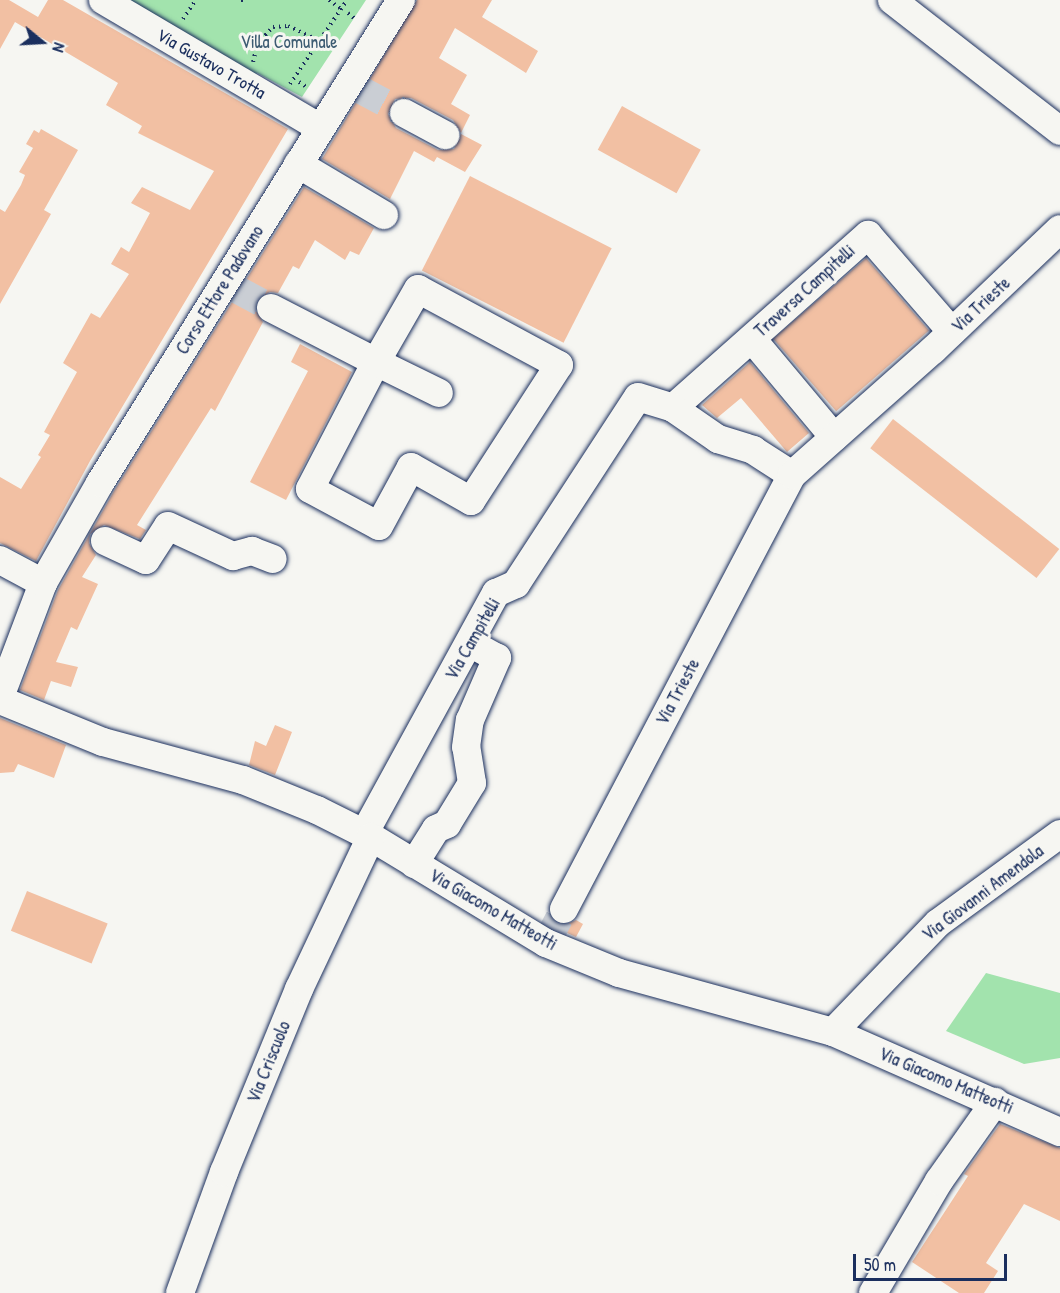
<!DOCTYPE html>
<style>
body{margin:0}
#map{position:relative;width:1060px;height:1293px;overflow:hidden;background:#f6f6f2;font-family:"Patrick Hand",sans-serif}
div>[style]{position:absolute}
.green>*{inset:0;background:#a2e3ad}
.building>*{inset:0;background:#f2c0a3;transform-origin:0 0}
.minor-tunnel>*{height:28px;margin-top:-14px;transform-origin:0;background:repeating-linear-gradient(90deg,#caced4 0 28px,transparent 0 42px)}
.path>*{height:4px;margin-top:-2px;transform-origin:0;background:repeating-linear-gradient(90deg,#1b2f5e 0 1.5px,transparent 0 6px)}
.roads{filter:drop-shadow(0 0 2px #1b2f5e) drop-shadow(0 0 2px #1b2f5e)}
.minor>*{height:28px;margin:-14px;padding:0 14px;transform-origin:14px;border-radius:14px;background:#f6f6f2}
span{translate:-50% -50%;white-space:nowrap;text-align:center;line-height:1.15;-webkit-text-stroke:6px #f6f6f2;paint-order:stroke}
.park-label{font-size:18px;color:#3d5c72}
.street-label{font-size:18px;color:#1b2f5e}
.north{position:absolute;left:12px;top:12px;width:60px;height:60px;-webkit-text-stroke:4px #f6f6f2;paint-order:stroke;rotate:108deg;font-size:16px;font-weight:700;line-height:24px;text-align:center;color:#1b2f5e}
.north::after{content:'';display:block;margin:auto;width:21px;height:27px;background:#1b2f5e;clip-path:polygon(50% 0,100% 100%,50% 72%,0 100%)}
.scale{position:absolute;left:853px;top:1254px;width:154px;height:27px;box-sizing:border-box;border:3px solid #1b2f5e;border-top:0;padding-left:8px;font-size:18px;line-height:21px;white-space:nowrap;color:#1b2f5e;-webkit-text-stroke:4px #f6f6f2;paint-order:stroke}
</style>
<div id="map">
<div class="green">
<i style="clip-path:polygon(116px 0,366px 0,302px 97px,257px 73px,251px 80px)"></i>
<i style="clip-path:polygon(986px 973px,1060px 993px,1060px 1058px,1024px 1064px,946px 1031px)"></i>
</div>
<div class="building">
<i style="clip-path:polygon(0 0,9px 0,38px 17px,48px 0,63px 0,288px 129px,90px 461px,36px 561px,0 543px,0 477px,21px 489px,41px 457px,38px 455px,50px 435px,44px 432px,77px 372px,63px 363px,91px 313px,100px 318px,129px 274px,111px 264px,121px 247px,129px 252px,150px 213px,131px 203px,142px 187px,190px 210px,214px 171px,138px 133px,142px 126px,106px 105px,118px 83px,15px 22px,0 49px)"></i>
<i style="clip-path:polygon(417px 0,492px 0,482px 17px,538px 51px,526px 73px,455px 28px,439px 58px,467px 75px,451px 104px,470px 115px,461px 133px,453px 120px,411px 98px,395px 99px,388px 114px,396px 128px,438px 150px,454px 149px,461px 134px,482px 145px,465px 172px,437px 157px,434px 162px,414px 151px,390px 199px,322px 159px)"></i>
<i style="left:622px;top:106px;width:90px;height:50px;rotate:29deg"></i>
<i style="clip-path:polygon(41px 129px,78px 150px,44px 210px,51px 214px,0 304px,0 209px,5px 212px,21px 185px,25px 175px,19px 172px,33px 148px,26px 144px,34px 130px,39px 133px)"></i>
<i style="left:470px;top:176px;width:159px;height:106px;rotate:27deg"></i>
<i style="clip-path:polygon(304px 187px,374px 228px,359px 255px,350px 251px,345px 260px,315px 240px,299px 269px,293px 266px,278px 293px,270px 292px,257px 300px,255px 309px,263px 322px,215px 411px,211px 408px,137px 525px,146px 530px,140px 539px,104px 525px,90px 534px,89px 543px,96px 555px,82px 577px,98px 584px,77px 630px,71px 627px,56px 662px,78px 667px,71px 687px,51px 681px,44px 700px,20px 690px,58px 590px,114px 491px)"></i>
<i style="left:866px;top:258px;width:96px;height:123px;rotate:49deg"></i>
<i style="clip-path:polygon(300px 344px,352px 372px,286px 500px,250px 482px,308px 371px,291px 362px)"></i>
<i style="clip-path:polygon(750px 362px,809px 433px,787px 452px,741px 398px,717px 418px,702px 405px)"></i>
<i style="left:893px;top:419px;width:211px;height:37px;rotate:38deg"></i>
<i style="clip-path:polygon(0 718px,66px 745px,54px 778px,18px 764px,14px 772px,0 773px)"></i>
<i style="clip-path:polygon(275px 725px,292px 732px,275px 775px,249px 765px,255px 741px,266px 746px)"></i>
<i style="left:27px;top:891px;width:87px;height:43px;rotate:22deg"></i>
<i style="clip-path:polygon(549px 915px,557px 924px,565px 925px,576px 920px,583px 924px,576px 937px,545px 923px)"></i>
<i style="clip-path:polygon(1000px 1124px,1060px 1148px,1060px 1221px,1024px 1204px,986px 1263px,998px 1271px,984px 1293px,959px 1293px,912px 1262px,968px 1176px,964px 1174px)"></i>
</div>
<div class="minor-tunnel">
<i style="left:359px;top:89px;width:51px;rotate:28.1deg"></i>
<i style="left:236px;top:289px;width:40px;rotate:28deg"></i>
<i style="left:546px;top:943px;width:38px;rotate:-62deg"></i>
</div>
<div class="path">
<i style="left:241px;top:0;width:6px"></i>
<i style="left:329px;top:0;width:15px;rotate:37deg"></i>
<i style="left:348px;top:13px;width:8px;rotate:40deg"></i>
<i style="left:183px;top:19px;width:23px;rotate:-56deg"></i>
<i style="left:253px;top:62px;width:18px;rotate:-77deg"></i>
<i style="left:257px;top:44px;width:23px;rotate:-47deg"></i>
<i style="left:273px;top:27px;width:15px;rotate:-4deg"></i>
<i style="left:288px;top:26px;width:35px;rotate:25deg"></i>
<i style="left:299px;top:82px;width:11px;rotate:34deg"></i>
<i style="left:290px;top:84px;width:102px;rotate:-55.8deg"></i>
</div>
<div class="roads">
<div class="minor">
<i style="left:103px;top:0;width:252px;rotate:30.5deg"></i>
<i style="left:892px;top:0;width:213px;rotate:37.9deg"></i>
<i style="left:404px;top:113px;width:47px;rotate:28.2deg"></i>
<i style="left:298px;top:164px;width:100px;rotate:30.7deg"></i>
<i style="left:271px;top:308px;width:118px;rotate:27.2deg"></i>
<i style="left:376px;top:362px;width:143px;rotate:117.5deg"></i>
<i style="left:310px;top:489px;width:78px;rotate:28.2deg"></i>
<i style="left:379px;top:526px;width:67px;rotate:-61.5deg"></i>
<i style="left:411px;top:467px;width:69px;rotate:29.5deg"></i>
<i style="left:471px;top:501px;width:162px;rotate:-57.1deg"></i>
<i style="left:559px;top:365px;width:160px;rotate:-151.7deg"></i>
<i style="left:418px;top:289px;width:84px;rotate:119.9deg"></i>
<i style="left:376px;top:362px;width:70px;rotate:26.2deg"></i>
<i style="left:752px;top:339px;width:128px;rotate:50.1deg"></i>
<i style="left:673px;top:408px;width:261px;rotate:-41.6deg"></i>
<i style="left:868px;top:235px;width:128px;rotate:49.1deg"></i>
<i style="left:105px;top:541px;width:45px;rotate:24.9deg"></i>
<i style="left:146px;top:560px;width:40px;rotate:-57.1deg"></i>
<i style="left:168px;top:526px;width:72px;rotate:24.8deg"></i>
<i style="left:233px;top:556px;width:20px;rotate:-15deg"></i>
<i style="left:252px;top:551px;width:22px;rotate:21deg"></i>
<i style="left:0;top:560px;width:49px;rotate:28.1deg"></i>
<i style="left:0;top:697px;width:122px;rotate:-69.3deg"></i>
<i style="left:43px;top:583px;width:115px;rotate:-60.3deg"></i>
<i style="left:100px;top:483px;width:569px;rotate:-58.07deg"></i>
<i style="left:0;top:700px;width:111px;rotate:22.2deg"></i>
<i style="left:103px;top:742px;width:145px;rotate:15.2deg"></i>
<i style="left:243px;top:780px;width:80px;rotate:22.1deg"></i>
<i style="left:317px;top:810px;width:60px;rotate:26.6deg"></i>
<i style="left:371px;top:837px;width:205px;rotate:31.2deg"></i>
<i style="left:546px;top:943px;width:79px;rotate:22.3deg"></i>
<i style="left:619px;top:973px;width:222px;rotate:15.4deg"></i>
<i style="left:833px;top:1032px;width:248px;rotate:23.8deg"></i>
<i style="left:364px;top:834px;width:275px;rotate:-61.3deg"></i>
<i style="left:496px;top:593px;width:22px;rotate:-24deg"></i>
<i style="left:516px;top:584px;width:223px;rotate:-56.9deg"></i>
<i style="left:638px;top:397px;width:37px;rotate:17deg"></i>
<i style="left:673px;top:408px;width:55px;rotate:34.6deg"></i>
<i style="left:718px;top:439px;width:37px;rotate:17deg"></i>
<i style="left:753px;top:450px;width:46px;rotate:32.7deg"></i>
<i style="left:414px;top:864px;width:41px;rotate:-57.8deg"></i>
<i style="left:436px;top:829px;width:12px;rotate:-24deg"></i>
<i style="left:447px;top:824px;width:48px;rotate:-58.6deg"></i>
<i style="left:472px;top:783px;width:36px;rotate:-99deg"></i>
<i style="left:466px;top:747px;width:27px;rotate:-82deg"></i>
<i style="left:470px;top:720px;width:68px;rotate:-66.5deg"></i>
<i style="left:497px;top:658px;width:31px;rotate:-151deg"></i>
<i style="left:564px;top:909px;width:490px;rotate:-62.3deg"></i>
<i style="left:792px;top:475px;width:188px;rotate:-41.6deg"></i>
<i style="left:933px;top:350px;width:175px;rotate:-43.6deg"></i>
<i style="left:833px;top:1032px;width:151px;rotate:-46.1deg"></i>
<i style="left:938px;top:923px;width:151px;rotate:-36.1deg"></i>
<i style="left:180px;top:1293px;width:129px;rotate:-70deg"></i>
<i style="left:224px;top:1172px;width:198px;rotate:-67.7deg"></i>
<i style="left:299px;top:989px;width:168px;rotate:-64.7deg"></i>
<i style="left:873px;top:1293px;width:130px;rotate:-59.5deg"></i>
<i style="left:939px;top:1181px;width:97px;rotate:-54.7deg"></i>
</div>
</div>
<div class="park-label">
<span style="left:289px;top:42px">Villa Comunale</span>
</div>
<div class="street-label">
<span style="left:211px;top:64px;rotate:30deg">Via Gustavo Trotta</span>
<span style="left:220px;top:290px;rotate:-58deg">Corso Ettore Padovano</span>
<span style="left:805px;top:291px;rotate:-42deg">Traversa Campitelli</span>
<span style="left:981px;top:305px;rotate:-43deg">Via Trieste</span>
<span style="left:473px;top:639px;rotate:-60deg">Via Campitelli</span>
<span style="left:678px;top:692px;rotate:-62deg">Via Trieste</span>
<span style="left:983px;top:893px;rotate:-37deg">Via Giovanni Amendola</span>
<span style="left:493px;top:910px;rotate:30deg">Via Giacomo Matteotti</span>
<span style="left:269px;top:1062px;rotate:-68deg">Via Criscuolo</span>
<span style="left:946px;top:1081px;rotate:23deg">Via Giacomo Matteotti</span>
</div>
<div class="north">N</div>
<div class="scale">50 m</div>
</div>
